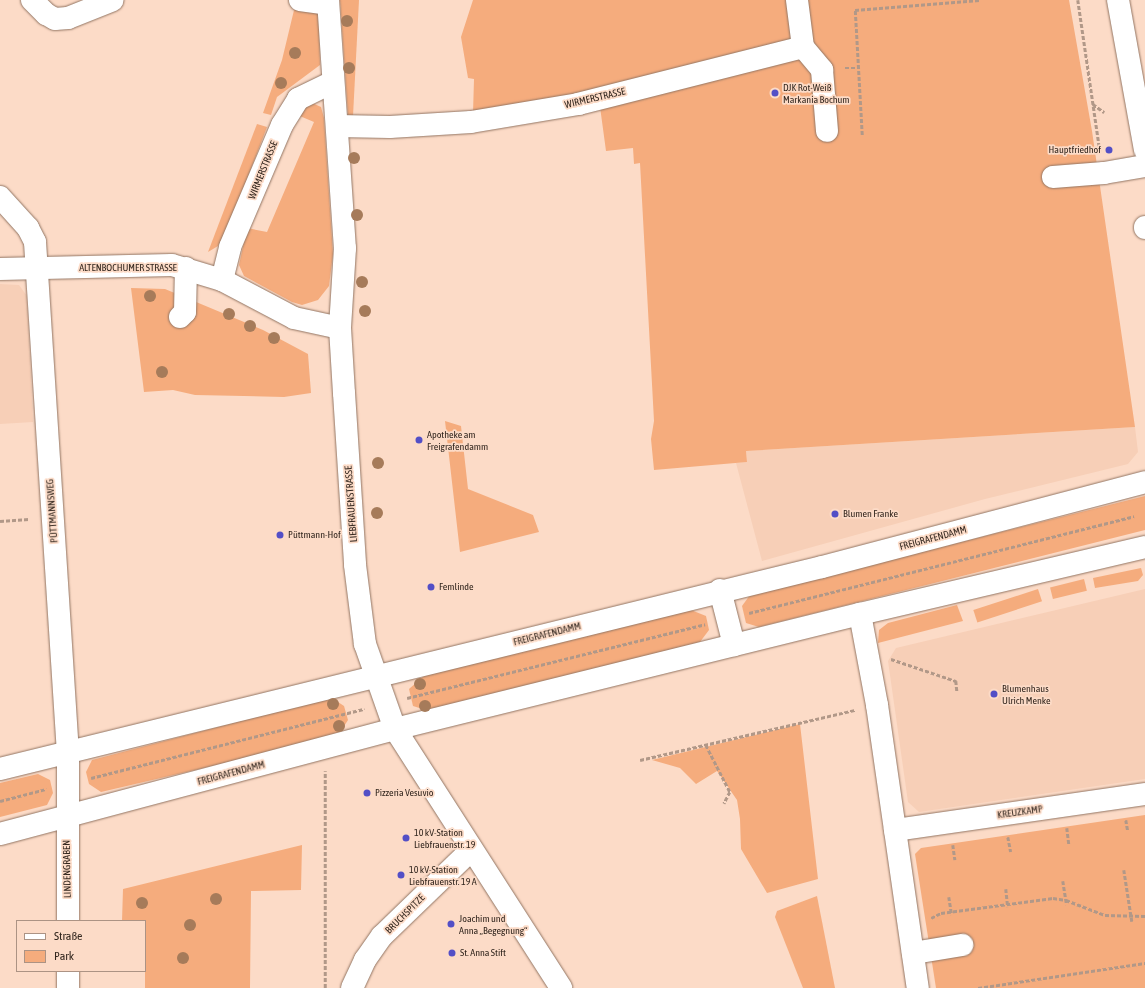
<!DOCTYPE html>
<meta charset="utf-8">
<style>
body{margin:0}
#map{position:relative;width:1145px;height:988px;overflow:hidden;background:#fcdbc7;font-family:"Asap Condensed",sans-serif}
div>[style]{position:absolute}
.built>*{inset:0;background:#f7cfb7}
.green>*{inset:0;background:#f5ac7d;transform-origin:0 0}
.path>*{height:2.5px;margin-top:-1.25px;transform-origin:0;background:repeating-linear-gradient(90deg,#b19888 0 4px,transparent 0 6px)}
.roads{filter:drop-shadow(0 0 1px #927563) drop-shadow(0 0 1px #927563)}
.minor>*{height:22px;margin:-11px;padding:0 11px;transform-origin:11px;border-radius:11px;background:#fff}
.trees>*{width:12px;height:12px;margin:-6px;border-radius:50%;background:#a67b5a}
.dots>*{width:11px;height:11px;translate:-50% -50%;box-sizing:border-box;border:2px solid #fcdbc7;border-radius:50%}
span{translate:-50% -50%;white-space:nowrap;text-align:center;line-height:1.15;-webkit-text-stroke:3.5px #fcdbc7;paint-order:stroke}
.poi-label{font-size:10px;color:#33271f}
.left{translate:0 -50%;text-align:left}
.right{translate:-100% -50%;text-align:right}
.street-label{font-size:10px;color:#33271f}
.legend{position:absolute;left:16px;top:920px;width:130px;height:52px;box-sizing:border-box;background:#fcdbc7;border:1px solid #ac9384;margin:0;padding:5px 7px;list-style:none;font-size:12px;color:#33271f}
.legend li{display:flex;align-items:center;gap:8px;height:20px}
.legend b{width:20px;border:1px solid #ac9384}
</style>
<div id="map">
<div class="built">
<i style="clip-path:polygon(0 284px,19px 285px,27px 296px,33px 422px,0 424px)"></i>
<i style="clip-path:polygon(1135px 427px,1138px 452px,1128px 464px,985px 499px,762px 561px,736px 463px,747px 462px,746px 451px)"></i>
<i style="clip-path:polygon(1145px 589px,1145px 779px,919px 812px,908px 802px,888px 661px,896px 648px)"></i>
</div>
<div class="green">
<i style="clip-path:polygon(340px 0,359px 0,353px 116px,348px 116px)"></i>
<i style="clip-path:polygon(473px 0,1069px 0,1092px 131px,1135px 427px,746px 451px,747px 462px,654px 470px,651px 439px,654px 421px,640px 163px,634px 164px,633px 148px,606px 151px,598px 92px,473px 113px,474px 79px,468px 78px,461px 37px)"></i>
<i style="clip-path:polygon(295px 6px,319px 9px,320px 65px,277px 97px,271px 115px,263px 113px,282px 60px)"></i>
<i style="clip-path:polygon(310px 102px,321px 107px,324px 118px,333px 254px,329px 286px,318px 300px,302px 305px,292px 302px,244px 276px,239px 265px,247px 228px,267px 232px,314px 122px,295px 114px)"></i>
<i style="clip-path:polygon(257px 124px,267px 127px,225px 237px,218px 246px,208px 252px)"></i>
<i style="clip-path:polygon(131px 288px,165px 289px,263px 330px,308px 354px,311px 393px,284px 397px,195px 395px,173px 390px,144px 392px)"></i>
<i style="clip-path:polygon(445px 421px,461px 426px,468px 489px,533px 515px,539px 532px,460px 552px)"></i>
<i style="clip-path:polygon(1145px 496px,1145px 530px,759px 627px,746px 623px,742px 606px,750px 595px)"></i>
<i style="clip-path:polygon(1141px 568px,1143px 575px,1138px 581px,1095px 588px,1093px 578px)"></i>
<i style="left:1084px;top:579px;width:12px;height:35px;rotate:76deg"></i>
<i style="left:1038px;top:589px;width:13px;height:68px;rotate:72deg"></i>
<i style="clip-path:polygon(957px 605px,963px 621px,878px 643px,879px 630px,888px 623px)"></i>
<i style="clip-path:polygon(691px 610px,706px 616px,709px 630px,700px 642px,432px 712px,413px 706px,409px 689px,425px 675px)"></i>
<i style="clip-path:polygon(324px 699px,335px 700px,344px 706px,348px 720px,341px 731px,332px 738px,101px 792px,89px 784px,86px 772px,92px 760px)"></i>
<i style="clip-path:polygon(800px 724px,818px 879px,767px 893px,741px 849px,740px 819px,737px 800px,717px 771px,696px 784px,680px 768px,652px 760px)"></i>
<i style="clip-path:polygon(38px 774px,50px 780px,53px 793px,47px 805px,0 817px,0 783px)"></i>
<i style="clip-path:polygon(1145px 815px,1145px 988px,936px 988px,915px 854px,921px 848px)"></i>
<i style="clip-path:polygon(302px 845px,301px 890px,251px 891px,250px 988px,145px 988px,145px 921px,122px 921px,123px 889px)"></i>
<i style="clip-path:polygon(817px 896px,835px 988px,803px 988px,775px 917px,777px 911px)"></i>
</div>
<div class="path">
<i style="left:1078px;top:0;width:153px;rotate:81.7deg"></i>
<i style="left:845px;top:68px;width:13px"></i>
<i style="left:1093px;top:104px;width:14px;rotate:36deg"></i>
<i style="left:862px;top:135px;width:125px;rotate:-93.2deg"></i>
<i style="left:855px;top:10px;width:125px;rotate:-4.6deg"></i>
<i style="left:0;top:521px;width:29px;rotate:-4deg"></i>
<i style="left:749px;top:613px;width:397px;rotate:-14.1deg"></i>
<i style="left:891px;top:659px;width:69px;rotate:18.7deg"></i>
<i style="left:956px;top:681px;width:10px;rotate:84deg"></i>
<i style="left:407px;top:698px;width:307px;rotate:-13.9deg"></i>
<i style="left:706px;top:745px;width:53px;rotate:62.9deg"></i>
<i style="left:730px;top:792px;width:13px;rotate:117deg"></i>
<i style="left:640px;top:760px;width:221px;rotate:-13.1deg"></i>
<i style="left:91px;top:778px;width:282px;rotate:-14.2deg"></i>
<i style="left:0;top:801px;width:48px;rotate:-14.6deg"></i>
<i style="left:1126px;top:820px;width:11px;rotate:80deg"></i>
<i style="left:1067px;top:828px;width:16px;rotate:83deg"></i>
<i style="left:1008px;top:837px;width:15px;rotate:79deg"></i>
<i style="left:953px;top:845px;width:15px;rotate:82deg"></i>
<i style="left:1124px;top:870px;width:52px;rotate:81.1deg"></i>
<i style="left:1063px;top:881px;width:24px;rotate:81deg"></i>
<i style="left:1006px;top:889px;width:18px;rotate:84deg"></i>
<i style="left:949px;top:897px;width:18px;rotate:81deg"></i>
<i style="left:931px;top:918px;width:11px;rotate:-27deg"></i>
<i style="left:941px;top:913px;width:113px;rotate:-7.6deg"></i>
<i style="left:1053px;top:898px;width:13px;rotate:9deg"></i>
<i style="left:1066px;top:900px;width:42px;rotate:21deg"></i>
<i style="left:1105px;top:915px;width:40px;rotate:1.4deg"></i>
<i style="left:325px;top:988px;width:217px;rotate:-90deg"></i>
<i style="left:978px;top:988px;width:169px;rotate:-8.5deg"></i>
</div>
<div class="roads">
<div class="minor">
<i style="left:32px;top:0;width:20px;rotate:45deg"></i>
<i style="left:46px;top:14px;width:10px;rotate:29deg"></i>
<i style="left:55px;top:19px;width:13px;rotate:-4deg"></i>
<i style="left:68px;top:18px;width:48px;rotate:-21.8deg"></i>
<i style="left:300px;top:0;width:28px;rotate:8deg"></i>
<i style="left:328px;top:0;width:249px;rotate:86.1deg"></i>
<i style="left:345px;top:248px;width:80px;rotate:93.6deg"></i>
<i style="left:340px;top:328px;width:65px;rotate:86.5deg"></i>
<i style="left:344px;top:393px;width:172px;rotate:86.3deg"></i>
<i style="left:355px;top:565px;width:80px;rotate:82.8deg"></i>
<i style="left:365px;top:644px;width:90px;rotate:70.6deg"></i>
<i style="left:395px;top:729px;width:308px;rotate:57.3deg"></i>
<i style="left:1118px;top:0;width:152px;rotate:79.8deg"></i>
<i style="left:803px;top:47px;width:30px;rotate:50deg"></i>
<i style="left:822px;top:70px;width:61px;rotate:85.3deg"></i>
<i style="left:337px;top:126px;width:53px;rotate:1.1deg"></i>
<i style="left:390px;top:127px;width:81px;rotate:-3.5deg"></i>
<i style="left:471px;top:122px;width:109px;rotate:-9.5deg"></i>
<i style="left:578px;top:104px;width:232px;rotate:-14.2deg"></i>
<i style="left:803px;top:47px;width:47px;rotate:-97.3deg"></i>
<i style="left:1053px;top:177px;width:51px;rotate:-4.5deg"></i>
<i style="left:1104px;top:173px;width:42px;rotate:-9.7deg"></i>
<i style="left:0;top:197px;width:42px;rotate:47.9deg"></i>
<i style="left:28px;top:228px;width:16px;rotate:63deg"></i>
<i style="left:35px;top:242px;width:512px;rotate:86.31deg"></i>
<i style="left:68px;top:753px;width:168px;rotate:90deg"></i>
<i style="left:1145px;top:227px;width:1px;rotate:90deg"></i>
<i style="left:0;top:269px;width:172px;rotate:-1.3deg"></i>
<i style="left:172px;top:265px;width:52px;rotate:16.7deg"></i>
<i style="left:222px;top:280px;width:81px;rotate:27.8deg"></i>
<i style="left:294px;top:318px;width:47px;rotate:12.3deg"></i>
<i style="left:222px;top:280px;width:34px;rotate:-76deg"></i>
<i style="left:230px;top:247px;width:133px;rotate:-66.9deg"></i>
<i style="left:282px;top:125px;width:31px;rotate:-58deg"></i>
<i style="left:298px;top:99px;width:39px;rotate:-26deg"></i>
<i style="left:180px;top:317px;width:7px;rotate:-45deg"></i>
<i style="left:185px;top:312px;width:44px;rotate:-88.7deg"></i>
<i style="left:720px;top:590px;width:57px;rotate:75.7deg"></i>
<i style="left:860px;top:614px;width:93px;rotate:79.4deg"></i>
<i style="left:877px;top:705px;width:286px;rotate:81.8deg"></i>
<i style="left:0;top:769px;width:846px;rotate:-13.81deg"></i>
<i style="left:822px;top:567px;width:334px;rotate:-14.7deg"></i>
<i style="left:895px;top:830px;width:253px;rotate:-8.2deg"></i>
<i style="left:0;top:834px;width:409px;rotate:-14.9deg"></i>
<i style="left:395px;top:729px;width:479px;rotate:-13.9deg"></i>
<i style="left:860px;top:614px;width:293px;rotate:-13.2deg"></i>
<i style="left:913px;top:953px;width:50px;rotate:-9.3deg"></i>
<i style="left:68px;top:971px;width:17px;rotate:90deg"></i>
<i style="left:352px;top:988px;width:31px;rotate:-65deg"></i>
<i style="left:365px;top:960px;width:29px;rotate:-55deg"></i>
<i style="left:382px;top:936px;width:124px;rotate:-44deg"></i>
</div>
</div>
<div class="trees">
<i style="left:347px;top:21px"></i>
<i style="left:295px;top:53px"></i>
<i style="left:349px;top:68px"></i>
<i style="left:281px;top:83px"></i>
<i style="left:354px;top:158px"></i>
<i style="left:357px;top:215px"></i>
<i style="left:362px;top:282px"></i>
<i style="left:150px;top:296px"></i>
<i style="left:365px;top:311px"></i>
<i style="left:229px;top:314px"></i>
<i style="left:250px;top:326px"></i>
<i style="left:274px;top:338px"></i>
<i style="left:162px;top:372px"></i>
<i style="left:378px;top:463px"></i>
<i style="left:377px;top:513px"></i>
<i style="left:420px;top:684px"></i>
<i style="left:333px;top:704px"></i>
<i style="left:425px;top:706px"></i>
<i style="left:339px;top:726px"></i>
<i style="left:216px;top:899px"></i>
<i style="left:142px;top:903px"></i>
<i style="left:190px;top:925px"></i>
<i style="left:183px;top:958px"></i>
</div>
<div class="dots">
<i style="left:775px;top:93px;background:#534fc6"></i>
<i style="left:1109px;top:150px;background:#534fc6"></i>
<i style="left:419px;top:440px;background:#534fc6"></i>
<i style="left:835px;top:514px;background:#534fc6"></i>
<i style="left:280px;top:535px;background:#534fc6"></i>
<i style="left:431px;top:587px;background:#534fc6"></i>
<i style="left:994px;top:694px;background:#534fc6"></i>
<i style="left:367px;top:793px;background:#534fc6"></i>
<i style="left:406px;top:838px;background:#534fc6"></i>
<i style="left:401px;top:875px;background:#534fc6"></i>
<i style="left:451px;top:924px;background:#534fc6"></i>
<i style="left:452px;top:953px;background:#534fc6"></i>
</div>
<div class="poi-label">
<span class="left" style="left:783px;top:93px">DJK Rot-Weiß<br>Markania Bochum</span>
<span class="right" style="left:1101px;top:150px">Hauptfriedhof</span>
<span class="left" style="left:427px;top:440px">Apotheke am<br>Freigrafendamm</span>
<span class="left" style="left:843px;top:514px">Blumen Franke</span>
<span class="left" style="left:288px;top:535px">Püttmann-Hof</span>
<span class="left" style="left:439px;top:587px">Femlinde</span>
<span class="left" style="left:1002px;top:694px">Blumenhaus<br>Ulrich Menke</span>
<span class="left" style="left:375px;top:793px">Pizzeria Vesuvio</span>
<span class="left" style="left:414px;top:838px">10 kV-Station<br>Liebfrauenstr. 19</span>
<span class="left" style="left:409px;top:875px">10 kV-Station<br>Liebfrauenstr. 19 A</span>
<span class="left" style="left:459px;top:924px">Joachim und<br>Anna „Begegnung“</span>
<span class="left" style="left:460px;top:953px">St. Anna Stift</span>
</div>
<div class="street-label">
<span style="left:595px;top:98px;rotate:-13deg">WIRMERSTRASSE</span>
<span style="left:263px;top:170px;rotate:-68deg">WIRMERSTRASSE</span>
<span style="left:128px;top:268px">ALTENBOCHUMER STRASSE</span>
<span style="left:351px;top:504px;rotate:-94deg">LIEBFRAUENSTRASSE</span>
<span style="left:52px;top:511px;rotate:-94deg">PÜTTMANNSWEG</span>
<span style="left:933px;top:538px;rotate:-15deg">FREIGRAFENDAMM</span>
<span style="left:547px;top:634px;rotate:-14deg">FREIGRAFENDAMM</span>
<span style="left:231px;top:773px;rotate:-15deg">FREIGRAFENDAMM</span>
<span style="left:1020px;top:812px;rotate:-8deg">KREUZKAMP</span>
<span style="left:67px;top:869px;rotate:-91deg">LINDENGRABEN</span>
<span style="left:405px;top:914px;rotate:-45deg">BRUCHSPITZE</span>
</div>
<ul class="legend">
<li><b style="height:5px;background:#fff"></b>Straße</li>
<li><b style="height:11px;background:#f5ac7d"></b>Park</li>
</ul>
</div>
